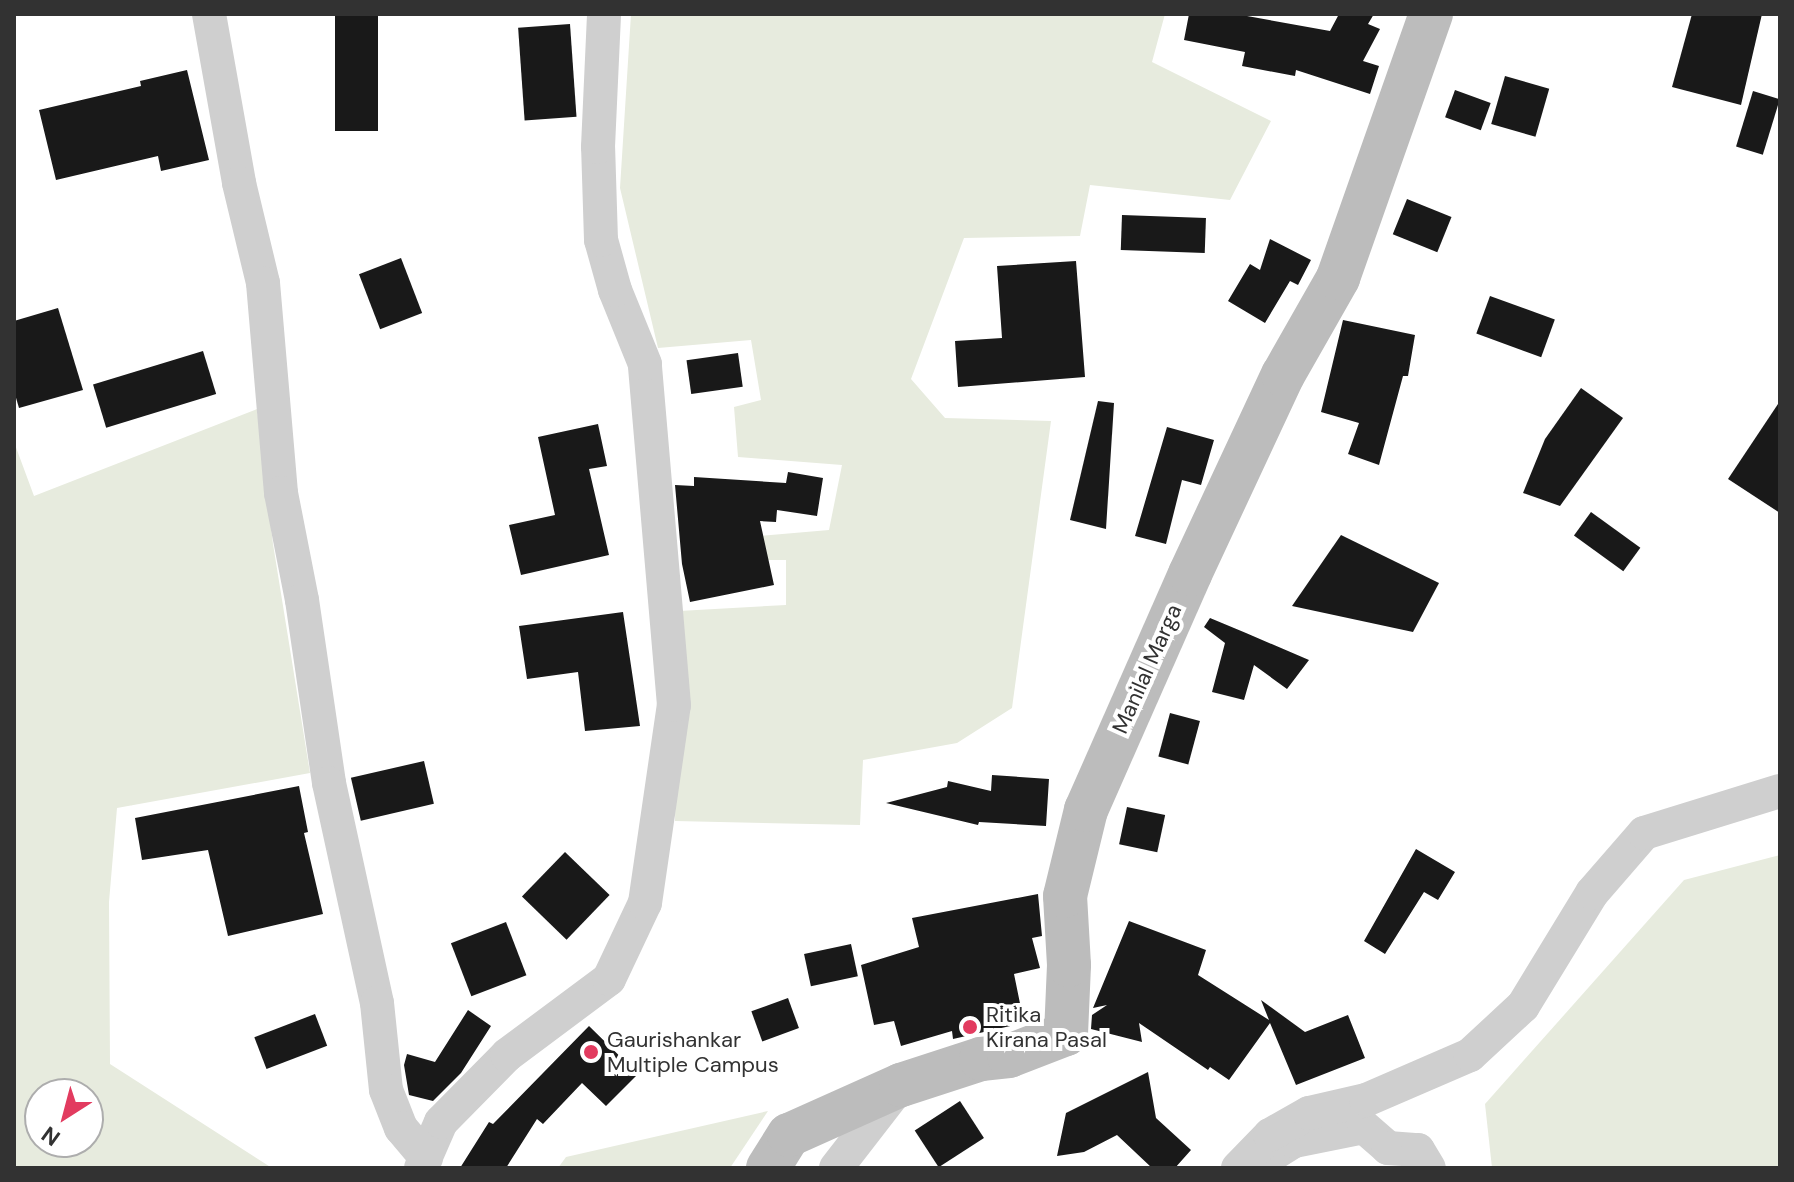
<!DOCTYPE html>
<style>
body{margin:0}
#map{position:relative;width:1794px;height:1182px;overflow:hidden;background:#fff;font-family:"DM Sans",sans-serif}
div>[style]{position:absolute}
.green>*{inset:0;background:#e7ebde}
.building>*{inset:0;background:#191919;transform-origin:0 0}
.street>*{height:34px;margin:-17px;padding:0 17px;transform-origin:17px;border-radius:17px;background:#cfcfcf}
.secondary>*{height:44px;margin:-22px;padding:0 22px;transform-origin:22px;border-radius:22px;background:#bcbcbc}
.dots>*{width:22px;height:22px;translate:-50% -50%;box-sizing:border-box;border:4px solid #fff;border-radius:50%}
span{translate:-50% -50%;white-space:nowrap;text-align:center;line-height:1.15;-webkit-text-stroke:8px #fff;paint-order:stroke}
.street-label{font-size:22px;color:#323232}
.poi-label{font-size:22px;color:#323232}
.left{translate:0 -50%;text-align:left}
.frame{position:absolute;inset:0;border:16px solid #323232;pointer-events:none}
.north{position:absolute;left:24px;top:1078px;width:80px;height:80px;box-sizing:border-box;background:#fff;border:2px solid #adadad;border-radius:50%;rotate:216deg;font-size:22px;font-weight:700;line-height:32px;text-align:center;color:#323232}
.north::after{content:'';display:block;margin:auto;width:28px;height:36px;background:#e23b5f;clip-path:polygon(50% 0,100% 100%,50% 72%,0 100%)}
</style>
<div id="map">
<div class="green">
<i style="clip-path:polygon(631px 14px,1165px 14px,1152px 62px,1271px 121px,1230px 200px,1090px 185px,1080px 236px,964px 238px,911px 379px,945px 418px,1051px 421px,1012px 708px,957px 743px,863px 760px,860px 825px,675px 821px,679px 611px,786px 605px,786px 560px,758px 560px,759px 536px,829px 530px,842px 465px,738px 457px,734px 407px,761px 400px,751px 340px,658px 348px,620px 188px)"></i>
<i style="clip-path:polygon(evenodd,257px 409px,273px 544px,310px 773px,117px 808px,109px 902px,110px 1064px,272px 1168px,14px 1168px,14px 442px,34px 496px,257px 409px,40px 1094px,88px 1094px,88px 1142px,40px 1142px,40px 1094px)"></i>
<i style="clip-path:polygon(1780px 855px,1780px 1168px,1492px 1168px,1485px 1104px,1684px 880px)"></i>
<i style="clip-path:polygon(768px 1111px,730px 1168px,558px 1168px,566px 1157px)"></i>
</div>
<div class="building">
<i style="left:335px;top:14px;width:43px;height:117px"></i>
<i style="clip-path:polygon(1189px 14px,1236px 14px,1330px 31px,1339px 14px,1374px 14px,1368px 24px,1380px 29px,1363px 61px,1379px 66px,1370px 94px,1296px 70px,1295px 76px,1242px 66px,1245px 52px,1184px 40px)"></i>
<i style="clip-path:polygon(1692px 14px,1762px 14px,1741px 105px,1672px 87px)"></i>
<i style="left:570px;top:24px;width:93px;height:52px;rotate:86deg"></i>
<i style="clip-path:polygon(187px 70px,209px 160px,161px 171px,158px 156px,56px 180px,39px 110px,141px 86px,140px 81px)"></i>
<i style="left:1505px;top:76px;width:46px;height:50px;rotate:16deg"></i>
<i style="left:1455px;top:90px;width:38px;height:29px;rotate:20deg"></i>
<i style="left:1753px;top:91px;width:28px;height:58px;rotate:17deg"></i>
<i style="left:1407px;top:199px;width:48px;height:38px;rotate:22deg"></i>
<i style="left:1122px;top:215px;width:84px;height:35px;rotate:2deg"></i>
<i style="clip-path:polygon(1270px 239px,1311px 260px,1298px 285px,1290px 281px,1265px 323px,1228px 301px,1250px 264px,1260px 270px)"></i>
<i style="left:401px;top:258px;width:59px;height:45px;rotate:69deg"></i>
<i style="clip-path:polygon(1076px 261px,1085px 377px,958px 387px,955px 341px,1002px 338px,997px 266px)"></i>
<i style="left:1490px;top:296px;width:69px;height:40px;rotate:20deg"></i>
<i style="clip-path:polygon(58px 308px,83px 390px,19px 408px,14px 391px,14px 321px)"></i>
<i style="clip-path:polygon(1343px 320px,1415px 335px,1408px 376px,1403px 376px,1379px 465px,1348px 454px,1359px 423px,1321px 412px)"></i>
<i style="left:203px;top:351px;width:45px;height:115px;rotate:73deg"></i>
<i style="left:738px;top:353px;width:34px;height:52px;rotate:82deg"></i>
<i style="clip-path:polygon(1581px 388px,1623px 418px,1560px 506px,1523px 493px,1545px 439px)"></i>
<i style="clip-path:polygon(1098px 401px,1114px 403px,1106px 529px,1070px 520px)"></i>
<i style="clip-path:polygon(1780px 401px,1780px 513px,1728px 479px)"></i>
<i style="clip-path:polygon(598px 424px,607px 466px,589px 469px,609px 555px,521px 575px,509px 525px,555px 515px,538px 437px)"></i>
<i style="clip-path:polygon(1167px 427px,1214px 440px,1201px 485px,1182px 480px,1166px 544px,1135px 536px)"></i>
<i style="clip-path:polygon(788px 472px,823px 478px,817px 516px,777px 510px,776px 522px,760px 521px,774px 585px,690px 602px,682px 564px,675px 485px,694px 486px,694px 477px,786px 483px)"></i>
<i style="left:1591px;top:512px;width:61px;height:29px;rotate:36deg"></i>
<i style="clip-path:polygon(1341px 535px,1439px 583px,1413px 632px,1292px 606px)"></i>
<i style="clip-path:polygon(623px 612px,640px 726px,585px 731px,578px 672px,527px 679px,519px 626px)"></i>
<i style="clip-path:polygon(1210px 618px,1246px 633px,1309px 660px,1287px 689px,1254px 665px,1244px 700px,1212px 692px,1225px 643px,1204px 627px)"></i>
<i style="left:1170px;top:713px;width:31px;height:45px;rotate:15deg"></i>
<i style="left:424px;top:761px;width:44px;height:75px;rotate:77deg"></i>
<i style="clip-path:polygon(992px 775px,1049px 779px,1046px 826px,979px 822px,978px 825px,886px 803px,947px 787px,948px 781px,991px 791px)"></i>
<i style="clip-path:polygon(299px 786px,308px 832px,304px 833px,323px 914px,228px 936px,208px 850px,142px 860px,135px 818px)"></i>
<i style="left:1127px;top:807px;width:39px;height:38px;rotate:12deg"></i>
<i style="clip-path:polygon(1416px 849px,1455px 872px,1438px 900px,1424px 892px,1385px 954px,1364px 941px)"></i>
<i style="left:565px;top:852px;width:62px;height:62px;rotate:44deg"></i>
<i style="clip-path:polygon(1038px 894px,1042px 936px,1032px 938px,1040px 968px,1014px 974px,1024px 1023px,953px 1039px,952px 1031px,901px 1046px,894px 1021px,874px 1025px,861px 965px,919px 947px,912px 918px)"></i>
<i style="clip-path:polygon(1129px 921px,1206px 950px,1198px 975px,1269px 1020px,1261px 1000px,1305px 1032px,1348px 1015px,1365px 1058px,1296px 1085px,1270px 1023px,1229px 1080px,1210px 1067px,1208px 1070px,1139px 1023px,1142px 1042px,1091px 1029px,1092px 1015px,1107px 1005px,1093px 1008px)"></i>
<i style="left:506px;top:922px;width:57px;height:59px;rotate:69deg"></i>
<i style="left:851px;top:944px;width:33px;height:48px;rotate:78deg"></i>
<i style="left:788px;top:998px;width:32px;height:39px;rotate:70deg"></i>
<i style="clip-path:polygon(468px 1010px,491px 1026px,461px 1073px,433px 1101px,409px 1095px,404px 1065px,407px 1054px,435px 1062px)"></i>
<i style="left:315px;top:1014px;width:34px;height:65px;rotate:69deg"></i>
<i style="clip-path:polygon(589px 1026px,638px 1074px,606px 1106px,582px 1083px,543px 1124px,537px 1119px,506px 1168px,460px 1168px,489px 1122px,493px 1124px)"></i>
<i style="clip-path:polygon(1148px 1072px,1156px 1118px,1191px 1150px,1175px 1168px,1152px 1168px,1117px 1135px,1084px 1152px,1057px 1156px,1066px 1113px)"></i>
<i style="left:960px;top:1101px;width:44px;height:54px;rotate:57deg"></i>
</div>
<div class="street">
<i style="left:209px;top:14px;width:172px;rotate:79.9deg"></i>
<i style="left:239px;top:183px;width:103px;rotate:76.5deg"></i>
<i style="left:263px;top:283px;width:211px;rotate:85.1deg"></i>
<i style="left:281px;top:493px;width:109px;rotate:78.9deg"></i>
<i style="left:302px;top:600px;width:185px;rotate:81.6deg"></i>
<i style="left:329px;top:783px;width:225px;rotate:77.7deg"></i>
<i style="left:377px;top:1003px;width:87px;rotate:84.1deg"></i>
<i style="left:386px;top:1090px;width:41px;rotate:68.5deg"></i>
<i style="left:401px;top:1128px;width:39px;rotate:50deg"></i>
<i style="left:1273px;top:1154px;width:25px;rotate:-32deg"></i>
<i style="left:1294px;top:1141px;width:71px;rotate:-11.3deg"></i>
<i style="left:1364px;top:1127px;width:32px;rotate:41deg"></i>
<i style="left:1388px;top:1148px;width:30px;rotate:4deg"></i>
<i style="left:1418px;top:1150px;width:21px;rotate:59deg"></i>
<i style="left:421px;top:1168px;width:50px;rotate:-66.5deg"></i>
<i style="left:441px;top:1122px;width:94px;rotate:-45.4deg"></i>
<i style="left:507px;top:1055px;width:127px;rotate:-36.7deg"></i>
<i style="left:609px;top:979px;width:84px;rotate:-64.7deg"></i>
<i style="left:645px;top:903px;width:200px;rotate:-81.7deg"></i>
<i style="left:674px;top:705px;width:342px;rotate:-94.9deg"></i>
<i style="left:645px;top:364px;width:80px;rotate:-112.1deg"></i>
<i style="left:615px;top:290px;width:52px;rotate:-105.6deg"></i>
<i style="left:601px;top:240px;width:93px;rotate:-91.8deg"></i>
<i style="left:598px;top:147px;width:133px;rotate:-87.4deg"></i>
<i style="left:836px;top:1168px;width:101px;rotate:-52.2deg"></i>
<i style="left:1238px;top:1168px;width:46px;rotate:-45.9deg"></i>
<i style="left:1270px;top:1135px;width:45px;rotate:-29.4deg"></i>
<i style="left:1309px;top:1113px;width:58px;rotate:-12.8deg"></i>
<i style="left:1366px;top:1100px;width:113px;rotate:-23.4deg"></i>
<i style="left:1470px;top:1055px;width:72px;rotate:-42.8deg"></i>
<i style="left:1523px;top:1006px;width:132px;rotate:-58.6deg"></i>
<i style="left:1592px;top:893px;width:79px;rotate:-49.1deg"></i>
<i style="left:1644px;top:833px;width:142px;rotate:-17.2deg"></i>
</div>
<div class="secondary">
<i style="left:768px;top:1168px;width:39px;rotate:-58deg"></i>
<i style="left:789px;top:1135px;width:123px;rotate:-24.1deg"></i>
<i style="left:901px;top:1085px;width:84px;rotate:-18deg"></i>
<i style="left:981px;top:1059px;width:28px;rotate:-6deg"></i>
<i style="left:1009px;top:1056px;width:61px;rotate:-21.1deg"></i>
<i style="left:1066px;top:1034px;width:69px;rotate:-87.5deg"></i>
<i style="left:1069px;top:965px;width:69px;rotate:-93.3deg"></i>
<i style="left:1065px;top:896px;width:89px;rotate:-76.3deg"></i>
<i style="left:1086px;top:810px;width:258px;rotate:-66.2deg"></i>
<i style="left:1190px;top:574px;width:220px;rotate:-65deg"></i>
<i style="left:1283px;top:375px;width:112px;rotate:-60.4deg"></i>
<i style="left:1338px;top:278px;width:280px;rotate:-70.6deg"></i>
</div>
<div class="dots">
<i style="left:970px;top:1027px;background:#e23b5f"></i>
<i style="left:591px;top:1052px;background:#e23b5f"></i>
</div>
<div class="street-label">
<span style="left:1147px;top:669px;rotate:-66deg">Manilal Marga</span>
</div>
<div class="poi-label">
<span class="left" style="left:986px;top:1027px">Ritika<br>Kirana Pasal</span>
<span class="left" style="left:607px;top:1052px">Gaurishankar<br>Multiple Campus</span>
</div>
<div class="frame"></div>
<div class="north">N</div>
</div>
